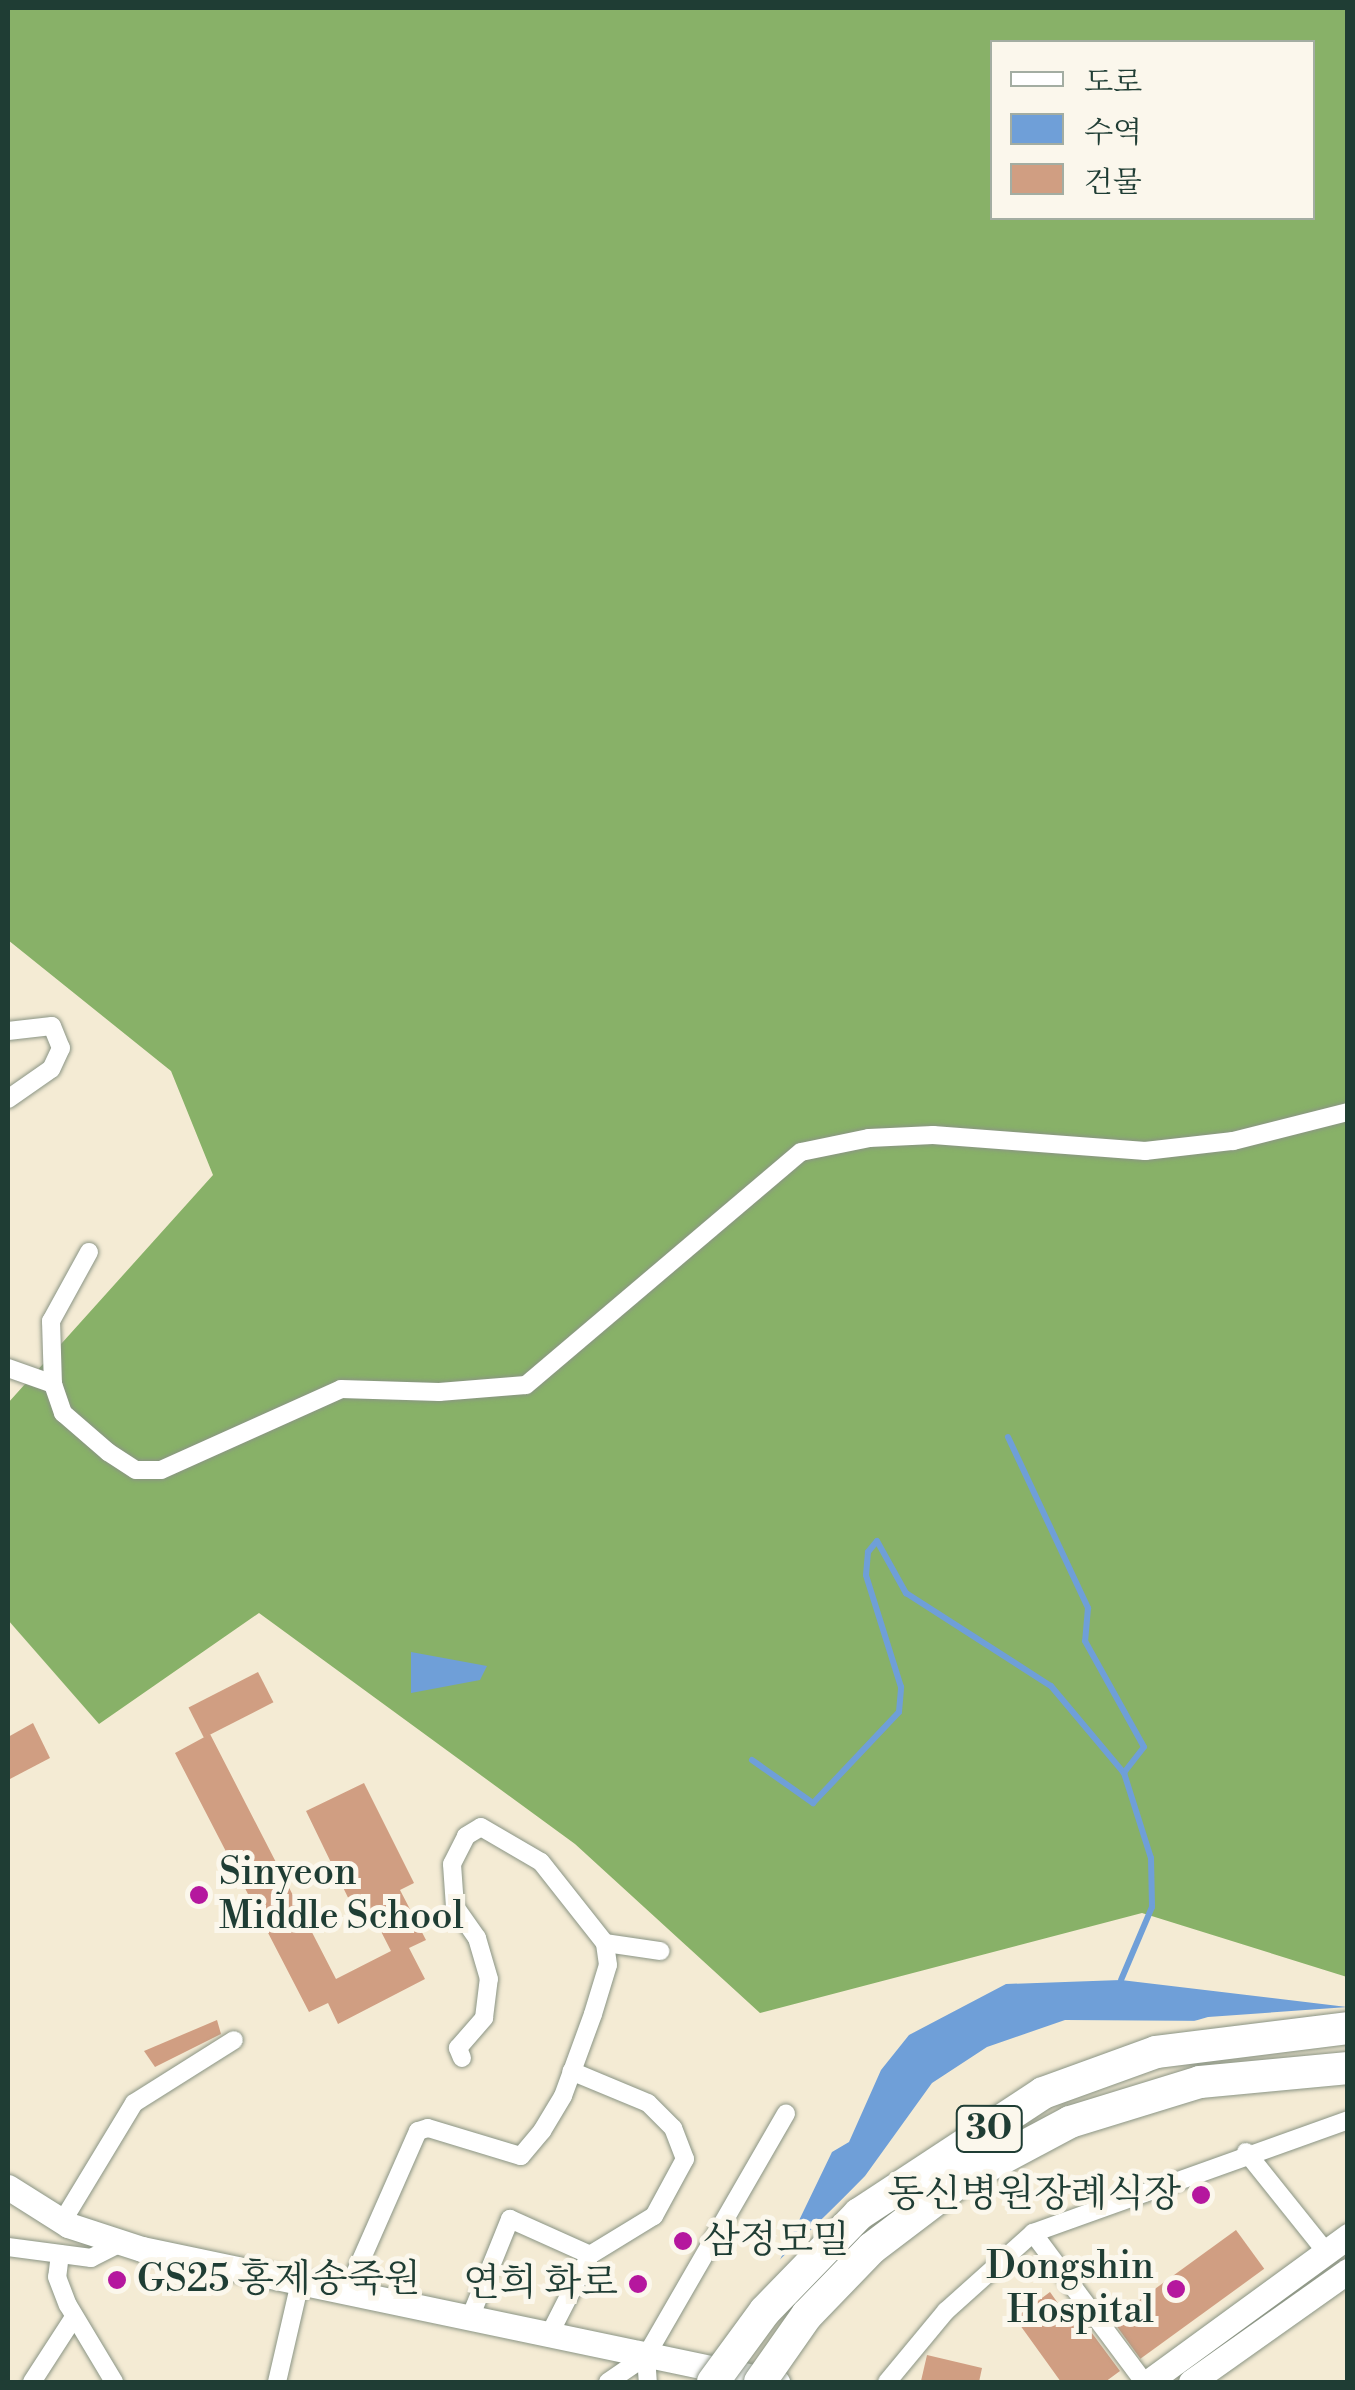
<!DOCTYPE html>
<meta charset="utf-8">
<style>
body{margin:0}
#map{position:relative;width:1355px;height:2390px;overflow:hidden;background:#f4ebd4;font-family:"Libre Bodoni","Noto Serif KR",serif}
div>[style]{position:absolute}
.forest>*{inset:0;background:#88b168}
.water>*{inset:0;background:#6f9fd8}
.pier>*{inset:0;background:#f4ebd4}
.stream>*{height:6px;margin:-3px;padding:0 3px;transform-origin:3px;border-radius:3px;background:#6f9fd8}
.building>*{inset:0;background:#d09e82;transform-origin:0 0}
.roads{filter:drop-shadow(0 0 2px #8a9484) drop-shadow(0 0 2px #8a9484)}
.street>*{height:18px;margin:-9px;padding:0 9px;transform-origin:9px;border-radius:9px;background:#fff}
.secondary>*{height:25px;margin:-12.5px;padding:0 12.5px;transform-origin:12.5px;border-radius:12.5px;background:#fff}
.bridges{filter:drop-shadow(0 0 2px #8a9484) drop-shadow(0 0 2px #8a9484)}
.highway-bridge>*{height:32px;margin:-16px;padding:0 16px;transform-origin:16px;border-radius:16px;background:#fff}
.dots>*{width:28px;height:28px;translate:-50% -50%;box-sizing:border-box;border:5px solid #fbf7ec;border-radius:50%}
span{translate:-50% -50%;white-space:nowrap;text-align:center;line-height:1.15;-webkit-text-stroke:10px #fbf7ec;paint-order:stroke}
.shield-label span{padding:2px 8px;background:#fbf7ec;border:2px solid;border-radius:8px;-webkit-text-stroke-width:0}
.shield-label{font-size:35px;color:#1f3d34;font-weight:700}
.poi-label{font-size:38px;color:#1f3d34}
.left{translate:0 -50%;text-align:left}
.right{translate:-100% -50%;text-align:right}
.frame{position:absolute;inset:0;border:10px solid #1f3d34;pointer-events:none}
.legend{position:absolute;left:990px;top:40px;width:325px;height:180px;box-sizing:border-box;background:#fbf7ec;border:2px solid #a3ada2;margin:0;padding:12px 18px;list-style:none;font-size:30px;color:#1f3d34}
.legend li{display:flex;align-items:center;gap:20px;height:50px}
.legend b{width:50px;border:2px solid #a3ada2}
</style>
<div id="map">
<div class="forest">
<i style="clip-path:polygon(evenodd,8px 8px,1347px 8px,1347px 1977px,1142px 1913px,760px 2013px,575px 1844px,259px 1613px,99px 1724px,8px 1620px,8px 1403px,213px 1175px,171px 1071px,8px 940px,8px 8px,992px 42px,1312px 42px,1312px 218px,992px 218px,992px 42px)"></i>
</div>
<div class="water">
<i style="clip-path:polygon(411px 1652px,487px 1666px,480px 1680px,411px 1693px)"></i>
<i style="clip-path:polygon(1121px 1980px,1347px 2007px,1347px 2055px,1218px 2021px,1065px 2020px,987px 2047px,932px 2083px,865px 2176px,778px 2264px,832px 2152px,849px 2142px,881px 2070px,909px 2035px,1006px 1984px)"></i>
</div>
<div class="pier">
<i style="clip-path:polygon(1348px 2007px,1348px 2060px,1218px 2026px,1177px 2026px,1208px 2017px)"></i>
<i style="clip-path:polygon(881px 2162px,758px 2376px,712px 2362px,768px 2271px)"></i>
</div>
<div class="stream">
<i style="left:1008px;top:1437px;width:189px;rotate:64.9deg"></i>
<i style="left:1088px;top:1608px;width:33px;rotate:95deg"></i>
<i style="left:1085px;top:1641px;width:121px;rotate:60.9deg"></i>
<i style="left:1144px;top:1747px;width:33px;rotate:128deg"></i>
<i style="left:752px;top:1760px;width:75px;rotate:35.2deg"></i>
<i style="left:813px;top:1803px;width:125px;rotate:-46.6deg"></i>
<i style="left:899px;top:1712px;width:25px;rotate:-85deg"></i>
<i style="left:901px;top:1687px;width:117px;rotate:-107.4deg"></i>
<i style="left:866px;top:1575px;width:23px;rotate:-85deg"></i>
<i style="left:868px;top:1552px;width:14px;rotate:-51deg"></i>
<i style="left:877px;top:1541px;width:60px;rotate:60.9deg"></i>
<i style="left:906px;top:1593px;width:172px;rotate:32.7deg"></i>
<i style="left:1051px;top:1686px;width:114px;rotate:50deg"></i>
<i style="left:1124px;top:1773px;width:89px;rotate:72.4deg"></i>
<i style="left:1151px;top:1858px;width:49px;rotate:88.8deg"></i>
<i style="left:1152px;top:1907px;width:79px;rotate:113deg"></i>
</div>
<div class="building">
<i style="left:258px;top:1672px;width:34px;height:78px;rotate:63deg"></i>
<i style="clip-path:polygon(33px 1723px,50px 1758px,8px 1780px,8px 1737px)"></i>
<i style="clip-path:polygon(210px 1734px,336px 1979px,391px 1951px,368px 1906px,355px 1912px,306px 1811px,364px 1783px,414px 1883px,400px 1890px,426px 1940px,409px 1948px,425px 1979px,338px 2024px,328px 2003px,309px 2012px,175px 1753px)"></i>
<i style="clip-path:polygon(217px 2020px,221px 2034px,155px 2067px,144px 2051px)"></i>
<i style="left:1236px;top:2230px;width:48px;height:153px;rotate:54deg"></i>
<i style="clip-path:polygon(1050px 2292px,1072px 2323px,1080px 2317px,1120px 2371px,1105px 2382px,1061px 2382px,1015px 2318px)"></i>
<i style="clip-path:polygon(927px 2355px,982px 2368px,979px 2382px,921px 2381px)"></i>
</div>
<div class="roads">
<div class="street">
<i style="left:8px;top:1031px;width:44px;rotate:-6.5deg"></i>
<i style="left:52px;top:1026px;width:24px;rotate:68deg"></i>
<i style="left:61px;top:1048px;width:23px;rotate:115deg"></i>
<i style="left:51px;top:1069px;width:52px;rotate:145.1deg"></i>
<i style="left:89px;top:1252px;width:79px;rotate:118.8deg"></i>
<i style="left:51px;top:1321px;width:63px;rotate:88.2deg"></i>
<i style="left:53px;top:1384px;width:31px;rotate:71deg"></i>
<i style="left:63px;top:1413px;width:60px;rotate:40.9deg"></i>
<i style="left:108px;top:1452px;width:33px;rotate:33deg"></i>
<i style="left:136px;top:1470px;width:25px"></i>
<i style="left:161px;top:1470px;width:197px;rotate:-24.2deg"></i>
<i style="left:341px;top:1389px;width:98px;rotate:1.8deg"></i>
<i style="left:439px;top:1392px;width:87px;rotate:-4.6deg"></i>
<i style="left:526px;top:1385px;width:360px;rotate:-40.3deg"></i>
<i style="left:801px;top:1152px;width:69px;rotate:-11.6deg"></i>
<i style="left:869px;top:1138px;width:64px;rotate:-2.7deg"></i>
<i style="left:933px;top:1135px;width:213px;rotate:4.3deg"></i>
<i style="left:1145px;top:1151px;width:89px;rotate:-6.5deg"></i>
<i style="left:1233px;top:1141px;width:119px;rotate:-14.2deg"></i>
<i style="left:8px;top:1368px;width:48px;rotate:19.6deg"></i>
<i style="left:462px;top:2058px;width:11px;rotate:-112deg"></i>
<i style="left:458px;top:2048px;width:40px;rotate:-49deg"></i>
<i style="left:484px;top:2018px;width:39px;rotate:-83deg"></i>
<i style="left:489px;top:1979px;width:43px;rotate:-106.3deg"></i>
<i style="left:477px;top:1938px;width:38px;rotate:-125deg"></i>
<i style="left:455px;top:1907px;width:43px;rotate:-94deg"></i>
<i style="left:452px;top:1864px;width:31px;rotate:-63deg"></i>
<i style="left:466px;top:1836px;width:17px;rotate:-31deg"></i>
<i style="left:481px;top:1827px;width:69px;rotate:30.3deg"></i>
<i style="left:541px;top:1862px;width:103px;rotate:51.7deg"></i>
<i style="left:605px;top:1943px;width:56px;rotate:8.3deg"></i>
<i style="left:1246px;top:2152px;width:128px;rotate:51.3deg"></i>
<i style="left:62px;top:2222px;width:139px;rotate:-58.8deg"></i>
<i style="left:134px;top:2103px;width:118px;rotate:-32.2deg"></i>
<i style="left:1033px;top:2233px;width:186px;rotate:53.3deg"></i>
<i style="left:8px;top:2247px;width:84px;rotate:7.5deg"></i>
<i style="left:91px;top:2258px;width:35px;rotate:-27deg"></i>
<i style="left:60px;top:2254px;width:23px;rotate:97deg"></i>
<i style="left:57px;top:2277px;width:30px;rotate:69deg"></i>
<i style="left:68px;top:2305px;width:90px;rotate:59.1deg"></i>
<i style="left:347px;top:2292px;width:176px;rotate:-66.2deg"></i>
<i style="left:418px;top:2131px;width:10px;rotate:-17deg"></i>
<i style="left:428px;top:2128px;width:97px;rotate:16.8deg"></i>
<i style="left:521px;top:2156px;width:33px;rotate:-50deg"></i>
<i style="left:542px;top:2131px;width:41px;rotate:-59deg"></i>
<i style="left:563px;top:2096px;width:87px;rotate:-69.9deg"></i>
<i style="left:593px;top:2014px;width:51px;rotate:-73deg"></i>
<i style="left:608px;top:1965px;width:22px;rotate:-98deg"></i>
<i style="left:470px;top:2318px;width:107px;rotate:-68deg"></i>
<i style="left:510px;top:2219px;width:88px;rotate:24.2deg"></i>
<i style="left:549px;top:2335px;width:90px;rotate:-62.9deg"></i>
<i style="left:590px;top:2255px;width:75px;rotate:-31.4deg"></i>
<i style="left:654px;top:2216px;width:65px;rotate:-61.5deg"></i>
<i style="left:685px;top:2159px;width:33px;rotate:-111deg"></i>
<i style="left:673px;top:2128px;width:35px;rotate:-135deg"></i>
<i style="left:648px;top:2103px;width:83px;rotate:-157.4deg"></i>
<i style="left:646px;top:2356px;width:26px;rotate:86deg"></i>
<i style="left:32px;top:2382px;width:77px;rotate:-57.1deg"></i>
<i style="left:277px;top:2382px;width:103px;rotate:-77deg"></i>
<i style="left:608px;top:2382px;width:46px;rotate:-34.4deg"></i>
<i style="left:646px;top:2356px;width:280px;rotate:-60deg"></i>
<i style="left:887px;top:2382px;width:92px;rotate:-50.3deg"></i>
<i style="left:946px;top:2311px;width:117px;rotate:-41.9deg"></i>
<i style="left:1033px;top:2233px;width:335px;rotate:-19.7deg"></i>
</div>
<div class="secondary">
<i style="left:8px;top:2187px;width:71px;rotate:32.3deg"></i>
<i style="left:68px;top:2225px;width:78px;rotate:18deg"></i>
<i style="left:142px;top:2249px;width:649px;rotate:11.83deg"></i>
<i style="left:1148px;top:2382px;width:248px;rotate:-36.1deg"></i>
<i style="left:1191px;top:2382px;width:192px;rotate:-35.3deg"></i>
</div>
</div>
<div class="bridges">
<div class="highway-bridge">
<i style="left:713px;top:2382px;width:88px;rotate:-53.8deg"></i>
<i style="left:765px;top:2311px;width:135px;rotate:-45.9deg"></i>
<i style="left:859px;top:2214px;width:220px;rotate:-33.3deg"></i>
<i style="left:1043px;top:2093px;width:120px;rotate:-19.9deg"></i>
<i style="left:1156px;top:2052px;width:193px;rotate:-7.1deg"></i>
<i style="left:760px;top:2382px;width:82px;rotate:-55deg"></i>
<i style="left:807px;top:2315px;width:93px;rotate:-45.9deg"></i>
<i style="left:872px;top:2248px;width:114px;rotate:-37.2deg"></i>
<i style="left:963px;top:2179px;width:121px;rotate:-28deg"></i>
<i style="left:1070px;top:2122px;width:136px;rotate:-17.1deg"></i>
<i style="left:1200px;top:2082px;width:149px;rotate:-5.4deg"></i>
</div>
</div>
<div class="dots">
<i style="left:199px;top:1895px;background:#b5179e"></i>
<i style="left:1201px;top:2195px;background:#b5179e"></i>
<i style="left:683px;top:2241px;background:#b5179e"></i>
<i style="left:117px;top:2280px;background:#b5179e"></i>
<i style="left:638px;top:2284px;background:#b5179e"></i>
<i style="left:1176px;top:2289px;background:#b5179e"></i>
</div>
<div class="shield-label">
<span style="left:989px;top:2129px">30</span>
</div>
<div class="poi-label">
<span class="left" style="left:219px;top:1895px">Sinyeon<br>Middle School</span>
<span class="right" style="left:1181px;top:2195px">동신병원장례식장</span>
<span class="left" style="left:703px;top:2241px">삼정모밀</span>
<span class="right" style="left:1154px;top:2289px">Dongshin<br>Hospital</span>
<span class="left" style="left:137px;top:2280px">GS25 홍제송죽원</span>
<span class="right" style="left:618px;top:2284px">연희 화로</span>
</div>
<div class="frame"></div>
<ul class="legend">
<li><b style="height:12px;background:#fff"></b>도로</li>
<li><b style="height:28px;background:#6f9fd8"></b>수역</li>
<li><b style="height:28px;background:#d09e82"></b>건물</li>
</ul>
</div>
